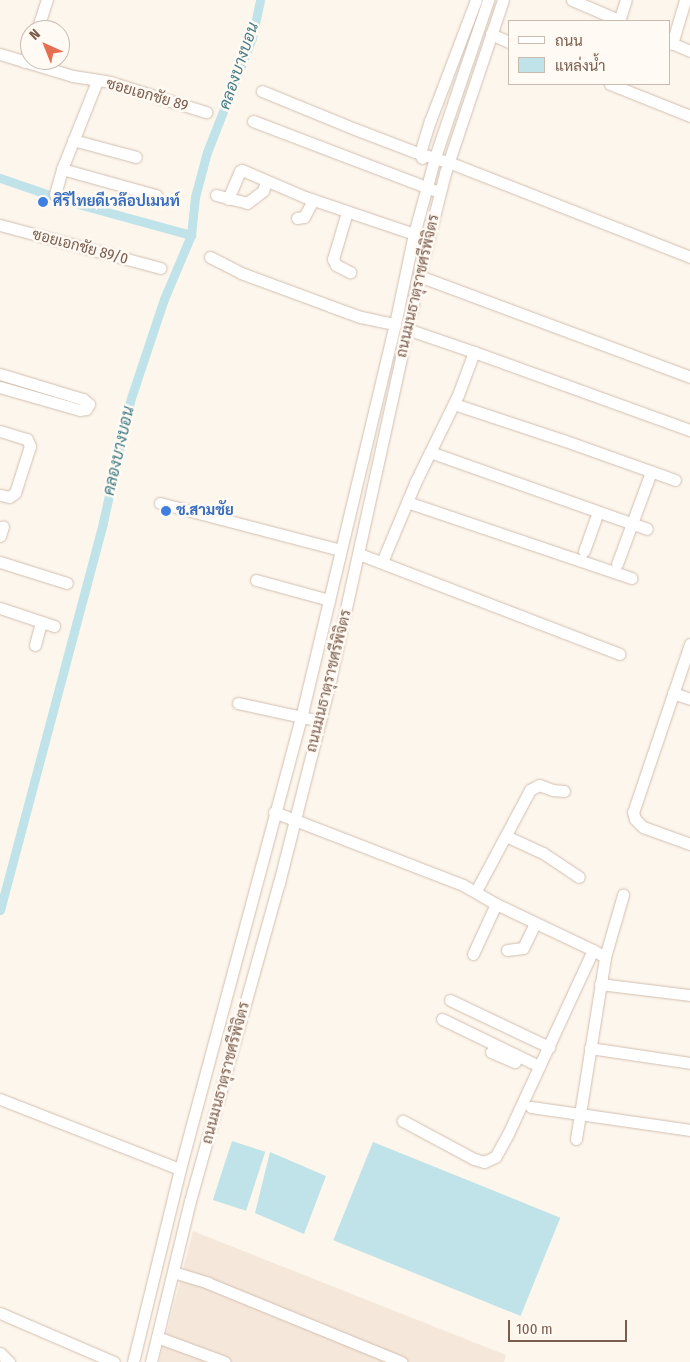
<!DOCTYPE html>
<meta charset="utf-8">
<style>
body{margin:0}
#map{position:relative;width:690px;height:1362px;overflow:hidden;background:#fdf6ec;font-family:"Fira Sans Condensed",Sarabun,sans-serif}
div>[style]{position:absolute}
.residential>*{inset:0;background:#f5e8da}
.water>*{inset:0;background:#bfe3e8;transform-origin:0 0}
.canal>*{height:9px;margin:-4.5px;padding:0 4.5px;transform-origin:4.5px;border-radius:4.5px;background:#bfe3e8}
.roads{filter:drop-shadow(0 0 1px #d1beb0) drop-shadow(0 0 1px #d1beb0)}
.minor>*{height:11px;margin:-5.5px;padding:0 5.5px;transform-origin:5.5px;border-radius:5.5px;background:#fff}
.dots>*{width:14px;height:14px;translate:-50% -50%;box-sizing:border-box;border:2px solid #fffaf3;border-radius:50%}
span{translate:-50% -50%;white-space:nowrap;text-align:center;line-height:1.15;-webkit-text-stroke:5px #fffaf3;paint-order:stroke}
.street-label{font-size:15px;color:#7a5c4d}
.shop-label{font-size:15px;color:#366cbe;font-weight:700}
.left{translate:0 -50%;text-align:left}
.water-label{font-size:16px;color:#437c86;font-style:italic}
.legend{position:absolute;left:508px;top:20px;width:162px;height:65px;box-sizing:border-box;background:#fffaf3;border:1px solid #cabbb1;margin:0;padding:6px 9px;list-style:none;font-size:15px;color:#7a5c4d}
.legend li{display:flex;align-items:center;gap:10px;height:25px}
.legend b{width:25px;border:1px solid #cabbb1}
.north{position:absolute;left:20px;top:20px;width:50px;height:50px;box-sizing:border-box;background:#fffaf3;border:1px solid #cabbb1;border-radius:50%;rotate:316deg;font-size:14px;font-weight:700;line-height:20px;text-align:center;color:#7a5c4d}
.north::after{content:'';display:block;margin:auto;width:18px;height:22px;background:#e76f51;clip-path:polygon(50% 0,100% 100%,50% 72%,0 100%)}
.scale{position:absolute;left:508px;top:1320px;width:119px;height:22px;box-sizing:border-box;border:2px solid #7a5c4d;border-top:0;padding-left:6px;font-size:15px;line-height:18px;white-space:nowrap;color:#7a5c4d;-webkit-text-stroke:4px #fffaf3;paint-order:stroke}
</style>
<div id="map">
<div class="residential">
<i style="clip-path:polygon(193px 1231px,506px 1355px,504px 1362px,159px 1362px)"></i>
</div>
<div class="water">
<i style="left:232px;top:1141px;width:35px;height:62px;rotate:18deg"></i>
<i style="left:373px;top:1142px;width:202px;height:106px;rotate:22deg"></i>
<i style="clip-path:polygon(270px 1152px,326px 1176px,304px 1234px,255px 1213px)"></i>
</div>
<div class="canal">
<i style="left:0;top:178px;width:71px;rotate:18.9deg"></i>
<i style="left:67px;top:201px;width:129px;rotate:15.3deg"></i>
<i style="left:0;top:910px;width:401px;rotate:-75.1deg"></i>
<i style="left:103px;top:522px;width:127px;rotate:-77.3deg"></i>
<i style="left:131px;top:398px;width:104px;rotate:-71.6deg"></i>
<i style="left:164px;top:299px;width:69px;rotate:-67.1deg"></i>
<i style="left:191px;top:235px;width:38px;rotate:-84deg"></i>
<i style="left:195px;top:197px;width:47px;rotate:-75.1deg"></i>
<i style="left:207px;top:152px;width:123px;rotate:-68.5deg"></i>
<i style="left:252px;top:38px;width:39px;rotate:-78deg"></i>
</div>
<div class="roads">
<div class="minor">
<i style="left:572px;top:0;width:53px;rotate:23.2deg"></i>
<i style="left:619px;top:21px;width:22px;rotate:-72deg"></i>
<i style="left:37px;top:30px;width:32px;rotate:-72deg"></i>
<i style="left:491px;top:34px;width:20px;rotate:24deg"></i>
<i style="left:669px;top:42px;width:23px;rotate:23deg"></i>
<i style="left:672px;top:44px;width:46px;rotate:-73.5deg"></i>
<i style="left:0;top:54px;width:76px;rotate:16.8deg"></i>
<i style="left:73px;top:76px;width:37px;rotate:9deg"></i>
<i style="left:110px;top:82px;width:101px;rotate:17.4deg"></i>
<i style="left:24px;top:62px;width:16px;rotate:-68deg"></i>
<i style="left:610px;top:84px;width:86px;rotate:21.8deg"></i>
<i style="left:262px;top:91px;width:100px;rotate:22.2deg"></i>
<i style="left:355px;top:129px;width:64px;rotate:21deg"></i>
<i style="left:415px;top:152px;width:34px;rotate:17deg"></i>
<i style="left:448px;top:162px;width:260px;rotate:21.4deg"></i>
<i style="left:253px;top:121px;width:194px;rotate:20.9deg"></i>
<i style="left:73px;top:140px;width:65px;rotate:15.1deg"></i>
<i style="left:422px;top:158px;width:5px;rotate:-112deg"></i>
<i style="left:420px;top:153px;width:34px;rotate:-73deg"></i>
<i style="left:430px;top:121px;width:129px;rotate:-69.2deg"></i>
<i style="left:62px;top:169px;width:98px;rotate:15.5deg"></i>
<i style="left:55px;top:194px;width:26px;rotate:-74deg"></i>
<i style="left:62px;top:169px;width:95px;rotate:-68.3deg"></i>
<i style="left:216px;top:195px;width:32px;rotate:14deg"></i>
<i style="left:247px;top:203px;width:20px;rotate:-37deg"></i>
<i style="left:263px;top:191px;width:10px;rotate:-73deg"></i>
<i style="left:228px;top:199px;width:30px;rotate:-67deg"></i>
<i style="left:240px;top:171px;width:2px;rotate:-27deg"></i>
<i style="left:242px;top:170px;width:69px;rotate:23.2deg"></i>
<i style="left:305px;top:197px;width:115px;rotate:18.7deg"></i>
<i style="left:347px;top:212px;width:49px;rotate:106.6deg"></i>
<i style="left:333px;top:259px;width:7px;rotate:63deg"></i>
<i style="left:336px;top:265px;width:16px;rotate:27deg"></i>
<i style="left:297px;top:218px;width:7px;rotate:-8deg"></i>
<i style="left:304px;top:217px;width:19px;rotate:-62deg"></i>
<i style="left:0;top:225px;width:166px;rotate:15deg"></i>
<i style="left:210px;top:257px;width:35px;rotate:27deg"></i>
<i style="left:241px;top:273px;width:95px;rotate:20.3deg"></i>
<i style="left:330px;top:306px;width:33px;rotate:20deg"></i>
<i style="left:361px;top:317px;width:35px;rotate:12deg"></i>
<i style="left:419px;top:276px;width:289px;rotate:20.4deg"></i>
<i style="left:474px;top:352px;width:230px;rotate:19.9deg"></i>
<i style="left:0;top:374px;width:87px;rotate:16.8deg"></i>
<i style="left:83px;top:399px;width:8px;rotate:40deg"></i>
<i style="left:89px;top:404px;width:6px;rotate:121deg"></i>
<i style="left:86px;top:409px;width:6px;rotate:171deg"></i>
<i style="left:80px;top:410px;width:83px;rotate:-164deg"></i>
<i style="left:454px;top:404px;width:112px;rotate:18.3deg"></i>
<i style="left:560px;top:439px;width:122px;rotate:19.6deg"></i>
<i style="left:0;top:431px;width:28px;rotate:17deg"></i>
<i style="left:27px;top:439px;width:8px;rotate:67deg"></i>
<i style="left:30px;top:446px;width:49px;rotate:107.7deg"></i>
<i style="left:15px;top:493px;width:7px;rotate:146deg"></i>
<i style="left:9px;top:497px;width:9px;rotate:-167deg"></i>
<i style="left:430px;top:452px;width:230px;rotate:19.5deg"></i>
<i style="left:407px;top:502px;width:237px;rotate:18.7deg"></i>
<i style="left:160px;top:503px;width:187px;rotate:14.6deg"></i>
<i style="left:0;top:536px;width:10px;rotate:-73deg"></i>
<i style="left:584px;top:551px;width:41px;rotate:-70.3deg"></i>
<i style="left:359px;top:554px;width:279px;rotate:21deg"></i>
<i style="left:0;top:562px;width:70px;rotate:17.4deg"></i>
<i style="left:382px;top:562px;width:86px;rotate:-67.3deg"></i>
<i style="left:415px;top:483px;width:98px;rotate:-64deg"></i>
<i style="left:458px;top:395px;width:46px;rotate:-69.6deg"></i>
<i style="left:474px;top:352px;width:71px;rotate:-161.1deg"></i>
<i style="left:617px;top:564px;width:98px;rotate:-69.7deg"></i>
<i style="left:256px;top:580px;width:76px;rotate:15.3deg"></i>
<i style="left:0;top:608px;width:57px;rotate:18.4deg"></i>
<i style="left:690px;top:644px;width:177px;rotate:108.7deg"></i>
<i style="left:633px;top:812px;width:7px;rotate:74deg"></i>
<i style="left:635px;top:819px;width:11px;rotate:45deg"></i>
<i style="left:643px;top:827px;width:50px;rotate:19.9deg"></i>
<i style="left:35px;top:645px;width:24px;rotate:-75deg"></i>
<i style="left:673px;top:693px;width:18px;rotate:19deg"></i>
<i style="left:238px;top:703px;width:84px;rotate:12.4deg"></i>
<i style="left:274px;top:812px;width:203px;rotate:21.1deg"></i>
<i style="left:463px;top:885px;width:38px;rotate:30deg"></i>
<i style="left:496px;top:904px;width:107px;rotate:25.4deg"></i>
<i style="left:593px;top:950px;width:203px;rotate:114.8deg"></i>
<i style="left:508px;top:1134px;width:26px;rotate:119deg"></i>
<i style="left:495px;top:1157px;width:12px;rotate:156deg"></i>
<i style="left:484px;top:1162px;width:10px;rotate:-163deg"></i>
<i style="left:474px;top:1159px;width:81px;rotate:-151.8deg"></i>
<i style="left:506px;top:836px;width:41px;rotate:24.7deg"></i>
<i style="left:543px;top:853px;width:43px;rotate:33.7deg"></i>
<i style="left:476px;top:891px;width:115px;rotate:-61.9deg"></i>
<i style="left:530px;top:790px;width:10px;rotate:-29deg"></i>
<i style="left:539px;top:785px;width:15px;rotate:20deg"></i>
<i style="left:553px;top:790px;width:11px;rotate:5deg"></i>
<i style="left:507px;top:950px;width:16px;rotate:-7deg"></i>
<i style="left:523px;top:948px;width:28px;rotate:-64deg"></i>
<i style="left:473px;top:954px;width:55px;rotate:-65.3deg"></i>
<i style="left:605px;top:957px;width:65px;rotate:-73.8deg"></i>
<i style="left:600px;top:984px;width:91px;rotate:7deg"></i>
<i style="left:450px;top:1000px;width:110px;rotate:25.4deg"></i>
<i style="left:442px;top:1019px;width:108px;rotate:25.9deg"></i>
<i style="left:590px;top:1048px;width:101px;rotate:8.5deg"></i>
<i style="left:491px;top:1052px;width:26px;rotate:23deg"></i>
<i style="left:0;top:1099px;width:193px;rotate:21.3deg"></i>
<i style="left:531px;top:1107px;width:161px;rotate:8.2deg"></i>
<i style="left:576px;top:1139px;width:184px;rotate:-80.9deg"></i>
<i style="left:605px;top:957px;width:14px;rotate:-150deg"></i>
<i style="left:173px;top:1272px;width:37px;rotate:17deg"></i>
<i style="left:208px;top:1283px;width:209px;rotate:22.2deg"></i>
<i style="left:0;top:1313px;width:124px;rotate:23.3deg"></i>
<i style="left:157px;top:1337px;width:72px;rotate:20.2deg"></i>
<i style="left:0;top:1353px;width:13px;rotate:45deg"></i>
<i style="left:133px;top:1362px;width:199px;rotate:-76.3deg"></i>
<i style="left:180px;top:1169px;width:467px;rotate:-75deg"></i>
<i style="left:301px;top:718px;width:405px;rotate:-76.6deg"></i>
<i style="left:395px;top:324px;width:92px;rotate:-78.1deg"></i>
<i style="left:414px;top:234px;width:80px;rotate:-74.7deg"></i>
<i style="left:435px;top:157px;width:166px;rotate:-71.3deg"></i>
<i style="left:151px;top:1362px;width:166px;rotate:-76.4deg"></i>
<i style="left:190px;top:1201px;width:330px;rotate:-74.4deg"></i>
<i style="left:279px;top:883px;width:208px;rotate:-75.8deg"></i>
<i style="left:330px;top:681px;width:415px;rotate:-77.6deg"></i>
<i style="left:419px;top:276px;width:106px;rotate:-75.8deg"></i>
<i style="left:445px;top:173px;width:182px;rotate:-71.5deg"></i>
</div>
</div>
<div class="dots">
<i style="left:43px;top:202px;background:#3f7fe0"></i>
<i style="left:166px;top:511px;background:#3f7fe0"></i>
</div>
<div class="street-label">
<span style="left:147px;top:95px;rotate:16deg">ซอยเอกชัย 89</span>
<span style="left:80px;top:247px;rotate:15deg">ซอยเอกชัย 89/0</span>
<span style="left:418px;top:286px;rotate:-77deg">ถนนมนธาตุราชศรีพิจิตร</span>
<span style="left:329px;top:681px;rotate:-76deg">ถนนมนธาตุราชศรีพิจิตร</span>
<span style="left:226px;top:1073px;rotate:-75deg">ถนนมนธาตุราชศรีพิจิตร</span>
</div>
<div class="shop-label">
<span class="left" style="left:53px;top:202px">ศิริไทยดีเวล๊อปเมนท์</span>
<span class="left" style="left:176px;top:511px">ช.สามชัย</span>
</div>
<div class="water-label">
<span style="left:239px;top:66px;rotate:-71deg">คลองบางบอน</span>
<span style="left:119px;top:451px;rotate:-77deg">คลองบางบอน</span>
</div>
<ul class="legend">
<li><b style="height:6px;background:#fff"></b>ถนน</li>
<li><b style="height:14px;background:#bfe3e8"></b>แหล่งน้ำ</li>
</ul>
<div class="north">N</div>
<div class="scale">100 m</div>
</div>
